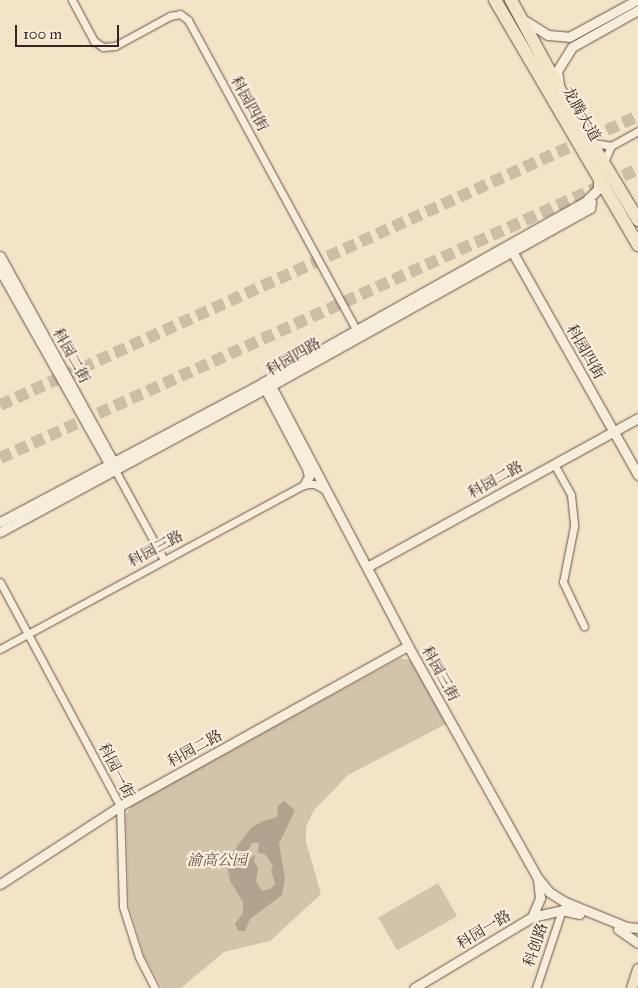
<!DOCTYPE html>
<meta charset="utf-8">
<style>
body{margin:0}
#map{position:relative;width:638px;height:988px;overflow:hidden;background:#f3e3c7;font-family:"IM FELL Great Primer","Noto Serif SC",serif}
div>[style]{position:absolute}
.green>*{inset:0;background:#d3c3aa;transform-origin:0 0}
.water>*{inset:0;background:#b3a28e}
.highway-tunnel>*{height:12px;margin-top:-6px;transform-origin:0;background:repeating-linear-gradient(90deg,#cdbda5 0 12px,transparent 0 18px)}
.roads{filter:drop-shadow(0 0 1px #665448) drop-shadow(0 0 1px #665448)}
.street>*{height:7px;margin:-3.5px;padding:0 3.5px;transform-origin:3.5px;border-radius:3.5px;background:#f7eddb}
.secondary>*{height:9px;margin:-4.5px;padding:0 4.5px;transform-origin:4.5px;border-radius:4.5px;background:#f7eddb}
.primary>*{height:10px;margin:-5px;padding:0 5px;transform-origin:5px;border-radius:5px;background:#f3e3c7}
.highway>*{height:12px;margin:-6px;padding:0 6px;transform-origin:6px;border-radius:6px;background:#f3e3c7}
span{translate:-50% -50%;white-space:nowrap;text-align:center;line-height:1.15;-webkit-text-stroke:4.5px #f7eddb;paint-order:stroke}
.street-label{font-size:15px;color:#37241e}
.park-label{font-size:15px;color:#5e4c41;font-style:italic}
.scale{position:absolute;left:15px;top:25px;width:104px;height:22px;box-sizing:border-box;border:2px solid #37241e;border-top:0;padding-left:6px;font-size:15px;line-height:18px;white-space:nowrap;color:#37241e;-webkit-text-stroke:4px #f7eddb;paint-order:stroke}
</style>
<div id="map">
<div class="green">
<i style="clip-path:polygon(400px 658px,410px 660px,446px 724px,348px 775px,314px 810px,306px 827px,306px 842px,321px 894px,270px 941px,224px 952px,181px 988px,162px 988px,144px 955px,129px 906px,126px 815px,132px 805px)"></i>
<i style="left:438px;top:883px;width:38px;height:69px;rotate:60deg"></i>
</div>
<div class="water">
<i style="clip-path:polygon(evenodd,284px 801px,295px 810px,279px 844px,285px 878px,282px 895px,250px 919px,245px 931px,238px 931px,235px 924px,243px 913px,243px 902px,230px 881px,226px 861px,251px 828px,263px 821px,277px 817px,278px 806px,284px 801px,252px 843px,259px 843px,258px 853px,265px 854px,273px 866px,271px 870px,275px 884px,270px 889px,262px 891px,256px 881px,258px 868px,254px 862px,255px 855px,247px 860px,244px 858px,252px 843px)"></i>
</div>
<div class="highway-tunnel">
<i style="left:0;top:405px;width:700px;rotate:-24.37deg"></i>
<i style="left:0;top:458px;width:700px;rotate:-24.37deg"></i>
</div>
<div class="roads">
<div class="street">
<i style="left:72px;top:0;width:47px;rotate:61.8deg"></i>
<i style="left:94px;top:41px;width:11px;rotate:34deg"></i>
<i style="left:103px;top:47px;width:12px;rotate:-5deg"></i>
<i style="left:115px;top:46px;width:63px;rotate:-28.6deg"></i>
<i style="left:170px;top:16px;width:10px;rotate:-11deg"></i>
<i style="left:180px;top:14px;width:10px;rotate:37deg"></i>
<i style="left:188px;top:20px;width:356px;rotate:61.5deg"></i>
<i style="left:593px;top:143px;width:18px;rotate:9deg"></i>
<i style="left:611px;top:146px;width:17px;rotate:114deg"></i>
<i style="left:611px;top:146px;width:31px;rotate:-29deg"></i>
<i style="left:554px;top:464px;width:35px;rotate:61deg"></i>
<i style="left:571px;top:495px;width:31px;rotate:84deg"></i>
<i style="left:574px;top:526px;width:57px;rotate:101.1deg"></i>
<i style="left:563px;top:582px;width:49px;rotate:64.5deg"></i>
<i style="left:115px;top:470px;width:102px;rotate:61.4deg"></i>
<i style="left:0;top:582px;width:254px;rotate:61.8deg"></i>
<i style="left:120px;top:806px;width:101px;rotate:88.3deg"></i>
<i style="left:123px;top:907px;width:52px;rotate:72.3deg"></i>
<i style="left:139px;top:957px;width:35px;rotate:63deg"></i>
<i style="left:0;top:649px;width:347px;rotate:-28.4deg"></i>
<i style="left:305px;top:484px;width:9px"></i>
<i style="left:314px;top:484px;width:13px;rotate:27deg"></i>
<i style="left:536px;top:988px;width:82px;rotate:-71.6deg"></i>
</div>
<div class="secondary">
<i style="left:524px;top:20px;width:28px;rotate:32deg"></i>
<i style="left:548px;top:35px;width:21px;rotate:5deg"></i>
<i style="left:569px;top:37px;width:77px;rotate:-28.6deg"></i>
<i style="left:559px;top:84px;width:13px;rotate:-99deg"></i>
<i style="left:557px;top:71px;width:28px;rotate:-58deg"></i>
<i style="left:572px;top:47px;width:76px;rotate:-29.3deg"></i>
<i style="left:509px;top:246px;width:263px;rotate:60.6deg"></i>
<i style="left:0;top:256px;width:239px;rotate:61.2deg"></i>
<i style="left:0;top:270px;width:226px;rotate:60.6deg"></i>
<i style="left:269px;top:382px;width:298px;rotate:62.2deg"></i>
<i style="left:408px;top:646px;width:265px;rotate:60.8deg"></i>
<i style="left:537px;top:877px;width:19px;rotate:51deg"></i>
<i style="left:549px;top:892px;width:19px;rotate:32deg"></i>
<i style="left:565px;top:902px;width:67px;rotate:22deg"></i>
<i style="left:627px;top:927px;width:11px;rotate:5deg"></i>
<i style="left:263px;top:385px;width:94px;rotate:62.1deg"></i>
<i style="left:307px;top:468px;width:8px;rotate:76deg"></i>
<i style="left:309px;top:476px;width:9px;rotate:117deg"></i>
<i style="left:0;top:522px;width:297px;rotate:-27.9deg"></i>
<i style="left:262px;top:383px;width:372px;rotate:-29.3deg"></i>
<i style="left:586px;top:201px;width:17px;rotate:-45deg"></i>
<i style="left:598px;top:189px;width:11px;rotate:-90deg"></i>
<i style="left:0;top:532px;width:301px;rotate:-28.4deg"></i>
<i style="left:265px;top:389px;width:372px;rotate:-29.1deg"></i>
<i style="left:590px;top:208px;width:6px;rotate:-81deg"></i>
<i style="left:591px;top:202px;width:5px;rotate:-169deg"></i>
<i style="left:367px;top:567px;width:309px;rotate:-28.8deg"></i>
<i style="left:0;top:884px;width:143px;rotate:-33deg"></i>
<i style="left:120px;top:806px;width:329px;rotate:-29.1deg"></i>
<i style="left:532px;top:917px;width:31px;rotate:-13deg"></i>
<i style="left:562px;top:910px;width:18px;rotate:13deg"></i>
<i style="left:618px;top:929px;width:24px;rotate:35deg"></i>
<i style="left:414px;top:988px;width:138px;rotate:-31deg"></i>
<i style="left:532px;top:917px;width:21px;rotate:-67deg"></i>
<i style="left:540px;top:898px;width:18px;rotate:-96deg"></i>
</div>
<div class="primary">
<i style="left:632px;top:988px;width:20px;rotate:-72deg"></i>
</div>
<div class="highway">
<i style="left:495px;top:0;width:284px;rotate:59.7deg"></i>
<i style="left:511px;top:0;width:107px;rotate:61.5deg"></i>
<i style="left:562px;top:94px;width:147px;rotate:58.9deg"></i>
</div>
</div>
<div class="street-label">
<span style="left:249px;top:104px;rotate:61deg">科园四街</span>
<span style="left:581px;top:114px;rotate:60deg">龙腾大道</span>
<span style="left:585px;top:352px;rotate:60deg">科园四街</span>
<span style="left:71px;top:356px;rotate:61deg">科园二街</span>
<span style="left:294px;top:357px;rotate:-30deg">科园四路</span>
<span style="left:496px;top:480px;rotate:-29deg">科园二路</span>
<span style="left:156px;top:549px;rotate:-28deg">科园三路</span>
<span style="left:440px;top:674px;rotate:61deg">科园三街</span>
<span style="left:195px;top:749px;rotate:-29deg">科园二路</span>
<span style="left:116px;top:771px;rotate:63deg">科园一街</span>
<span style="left:484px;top:930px;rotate:-31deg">科园一路</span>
<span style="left:536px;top:945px;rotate:-71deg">科创路</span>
</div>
<div class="park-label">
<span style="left:217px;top:861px">渝高公园</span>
</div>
<div class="scale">100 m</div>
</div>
